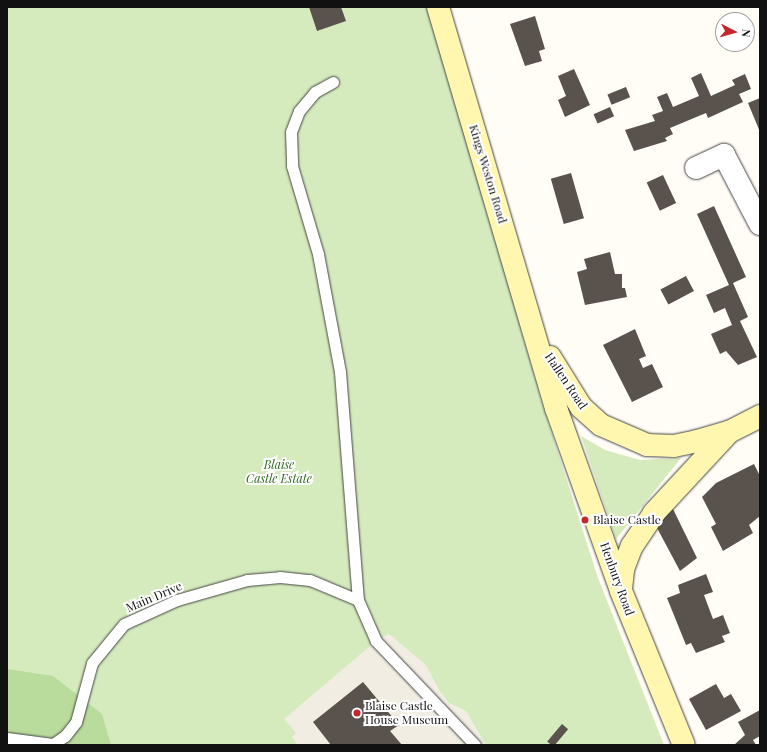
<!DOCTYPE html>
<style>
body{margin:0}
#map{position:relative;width:767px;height:752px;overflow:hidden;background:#fffdf5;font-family:"Playfair Display",serif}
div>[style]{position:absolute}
.green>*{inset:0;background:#d5ebbd}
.forest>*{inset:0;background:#b9dc9c}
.plaza>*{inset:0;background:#f1ede2}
.building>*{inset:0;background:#5a524d;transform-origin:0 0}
.roads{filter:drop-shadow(0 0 1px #444) drop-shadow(0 0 1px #444)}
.service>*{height:11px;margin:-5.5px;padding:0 5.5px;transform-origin:5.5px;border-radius:5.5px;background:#fff}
.minor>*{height:22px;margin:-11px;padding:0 11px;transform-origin:11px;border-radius:11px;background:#fff}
.secondary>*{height:22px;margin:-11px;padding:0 11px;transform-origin:11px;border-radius:11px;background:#fff6b0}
.dots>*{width:11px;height:11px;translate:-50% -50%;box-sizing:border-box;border:2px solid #fff;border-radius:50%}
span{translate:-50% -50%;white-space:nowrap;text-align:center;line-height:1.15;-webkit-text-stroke:4px #fff;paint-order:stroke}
.street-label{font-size:12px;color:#111}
.park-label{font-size:12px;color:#2f6b1f;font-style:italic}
.poi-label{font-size:12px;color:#111}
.left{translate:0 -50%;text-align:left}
.frame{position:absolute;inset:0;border:8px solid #111;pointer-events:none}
.north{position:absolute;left:715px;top:12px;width:40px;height:40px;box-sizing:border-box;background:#fff;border:1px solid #a0a0a0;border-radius:50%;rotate:96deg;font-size:11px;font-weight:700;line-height:16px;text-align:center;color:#111}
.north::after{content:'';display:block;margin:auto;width:14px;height:18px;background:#c4262e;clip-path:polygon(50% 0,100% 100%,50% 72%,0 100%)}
</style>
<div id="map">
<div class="green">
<i style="clip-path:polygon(7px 7px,428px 7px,541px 399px,598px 578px,664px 745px,7px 745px)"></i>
<i style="clip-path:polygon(581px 436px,605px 450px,640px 460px,681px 458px,616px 539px)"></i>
</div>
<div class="forest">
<i style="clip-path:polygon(7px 669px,53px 676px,102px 714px,111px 745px,7px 745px)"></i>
</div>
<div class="plaza">
<i style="clip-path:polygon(389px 634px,426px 665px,439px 690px,449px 703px,466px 711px,486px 745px,402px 745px,390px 731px,398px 724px,363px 682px,313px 722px,331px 745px,298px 745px,292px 737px,296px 733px,284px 719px,376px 641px)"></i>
</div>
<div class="building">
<i style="clip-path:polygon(309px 7px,341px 7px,346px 21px,317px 31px)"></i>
<i style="clip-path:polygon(535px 16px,545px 49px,539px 51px,542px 61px,525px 66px,510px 24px)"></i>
<i style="clip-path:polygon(574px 69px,590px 105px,565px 117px,558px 100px,566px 96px,558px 76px)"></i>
<i style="clip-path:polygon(701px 73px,711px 96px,735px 85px,732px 80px,745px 74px,751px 89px,739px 94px,743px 102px,708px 118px,706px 113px,670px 128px,673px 134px,665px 138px,667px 141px,634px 151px,625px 130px,655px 121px,652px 115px,663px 111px,657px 97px,667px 93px,673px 107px,699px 96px,691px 78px)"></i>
<i style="left:626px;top:87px;width:11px;height:20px;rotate:68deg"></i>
<i style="clip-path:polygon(760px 98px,760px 132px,748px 103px)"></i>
<i style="left:610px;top:107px;width:10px;height:18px;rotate:66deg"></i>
<i style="left:571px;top:173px;width:47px;height:21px;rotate:74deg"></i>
<i style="left:663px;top:175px;width:31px;height:18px;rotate:65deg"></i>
<i style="clip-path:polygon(714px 206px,746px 277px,733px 283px,748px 317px,740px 321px,757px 357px,738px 365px,726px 351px,720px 354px,711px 334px,732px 325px,725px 308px,714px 313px,706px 295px,729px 285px,697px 214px)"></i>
<i style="clip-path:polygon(610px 252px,615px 274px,622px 274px,622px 288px,625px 288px,627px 297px,585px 305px,577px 272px,587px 269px,584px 259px)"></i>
<i style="left:686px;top:276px;width:17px;height:29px;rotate:62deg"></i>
<i style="clip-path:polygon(635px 329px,646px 356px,639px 359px,643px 368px,652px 364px,663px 387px,632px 402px,603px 345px)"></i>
<i style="clip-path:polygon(754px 464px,760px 476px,760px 516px,749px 525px,753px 533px,723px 551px,711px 527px,716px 524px,702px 497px,716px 483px)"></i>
<i style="clip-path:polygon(673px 509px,697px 558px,680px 571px,656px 526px)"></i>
<i style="clip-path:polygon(706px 574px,713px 592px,704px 595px,713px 619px,723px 615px,730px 633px,722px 636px,725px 642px,696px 653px,691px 643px,686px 645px,667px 598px,680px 593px,678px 585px)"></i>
<i style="clip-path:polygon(363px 682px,399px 725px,390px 731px,402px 745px,331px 745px,313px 722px)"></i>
<i style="clip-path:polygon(716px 684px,724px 698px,731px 694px,741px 711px,706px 730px,689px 699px)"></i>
<i style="clip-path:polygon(760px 710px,760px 736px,753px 740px,756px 745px,734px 745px,745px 735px,738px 722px)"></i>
<i style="left:562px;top:724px;width:8px;height:23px;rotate:40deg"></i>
</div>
<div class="roads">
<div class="service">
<i style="left:333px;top:82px;width:21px;rotate:151deg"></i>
<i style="left:315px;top:92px;width:25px;rotate:130deg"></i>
<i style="left:299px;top:111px;width:22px;rotate:111deg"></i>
<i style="left:291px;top:132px;width:34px;rotate:88deg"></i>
<i style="left:292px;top:166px;width:92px;rotate:73.5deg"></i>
<i style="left:318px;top:254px;width:120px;rotate:79.4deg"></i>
<i style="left:340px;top:372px;width:229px;rotate:85.5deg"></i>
<i style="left:7px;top:738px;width:46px;rotate:7.4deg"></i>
<i style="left:53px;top:744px;width:14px;rotate:-34deg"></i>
<i style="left:65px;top:736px;width:18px;rotate:-52deg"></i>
<i style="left:76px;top:722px;width:61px;rotate:-74.8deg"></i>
<i style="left:92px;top:663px;width:50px;rotate:-50.6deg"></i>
<i style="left:124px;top:624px;width:58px;rotate:-24.4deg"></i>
<i style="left:177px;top:600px;width:73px;rotate:-15.9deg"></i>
<i style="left:247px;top:580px;width:33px;rotate:-5deg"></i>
<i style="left:280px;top:577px;width:30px;rotate:6deg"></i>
<i style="left:310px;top:580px;width:52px;rotate:22.6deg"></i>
<i style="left:358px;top:600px;width:45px;rotate:66.3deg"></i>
<i style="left:376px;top:641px;width:144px;rotate:46.4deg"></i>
</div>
<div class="minor">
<i style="left:696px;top:168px;width:31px;rotate:-25deg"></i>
<i style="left:724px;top:155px;width:78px;rotate:62.4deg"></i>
</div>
<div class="secondary">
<i style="left:438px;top:7px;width:418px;rotate:73.6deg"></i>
<i style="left:556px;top:408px;width:194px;rotate:70.4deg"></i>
<i style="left:621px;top:591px;width:166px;rotate:67.8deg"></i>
<i style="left:550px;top:357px;width:59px;rotate:58.2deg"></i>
<i style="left:581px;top:407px;width:27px;rotate:42deg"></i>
<i style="left:601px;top:425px;width:50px;rotate:23.5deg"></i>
<i style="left:647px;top:445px;width:27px;rotate:2deg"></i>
<i style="left:674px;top:446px;width:24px;rotate:-12deg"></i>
<i style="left:697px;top:441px;width:33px;rotate:-16deg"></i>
<i style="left:729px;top:432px;width:35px;rotate:-27deg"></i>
<i style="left:621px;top:589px;width:20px;rotate:-84deg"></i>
<i style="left:623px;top:569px;width:25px;rotate:-69deg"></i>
<i style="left:632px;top:546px;width:40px;rotate:-56deg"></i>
<i style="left:654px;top:513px;width:110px;rotate:-47.2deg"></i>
</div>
</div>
<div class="dots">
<i style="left:585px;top:520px;background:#c4262e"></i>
<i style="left:357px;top:713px;background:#c4262e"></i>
</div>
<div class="street-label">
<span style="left:488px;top:174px;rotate:73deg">Kings Weston Road</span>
<span style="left:566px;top:381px;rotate:56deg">Hallen Road</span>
<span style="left:617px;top:579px;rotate:70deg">Henbury Road</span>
<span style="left:154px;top:597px;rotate:-23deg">Main Drive</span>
</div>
<div class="park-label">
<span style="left:279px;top:472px">Blaise<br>Castle Estate</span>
</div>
<div class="poi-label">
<span class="left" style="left:593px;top:520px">Blaise Castle</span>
<span class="left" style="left:365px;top:713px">Blaise Castle<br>House Museum</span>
</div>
<div class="frame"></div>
<div class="north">N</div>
</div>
